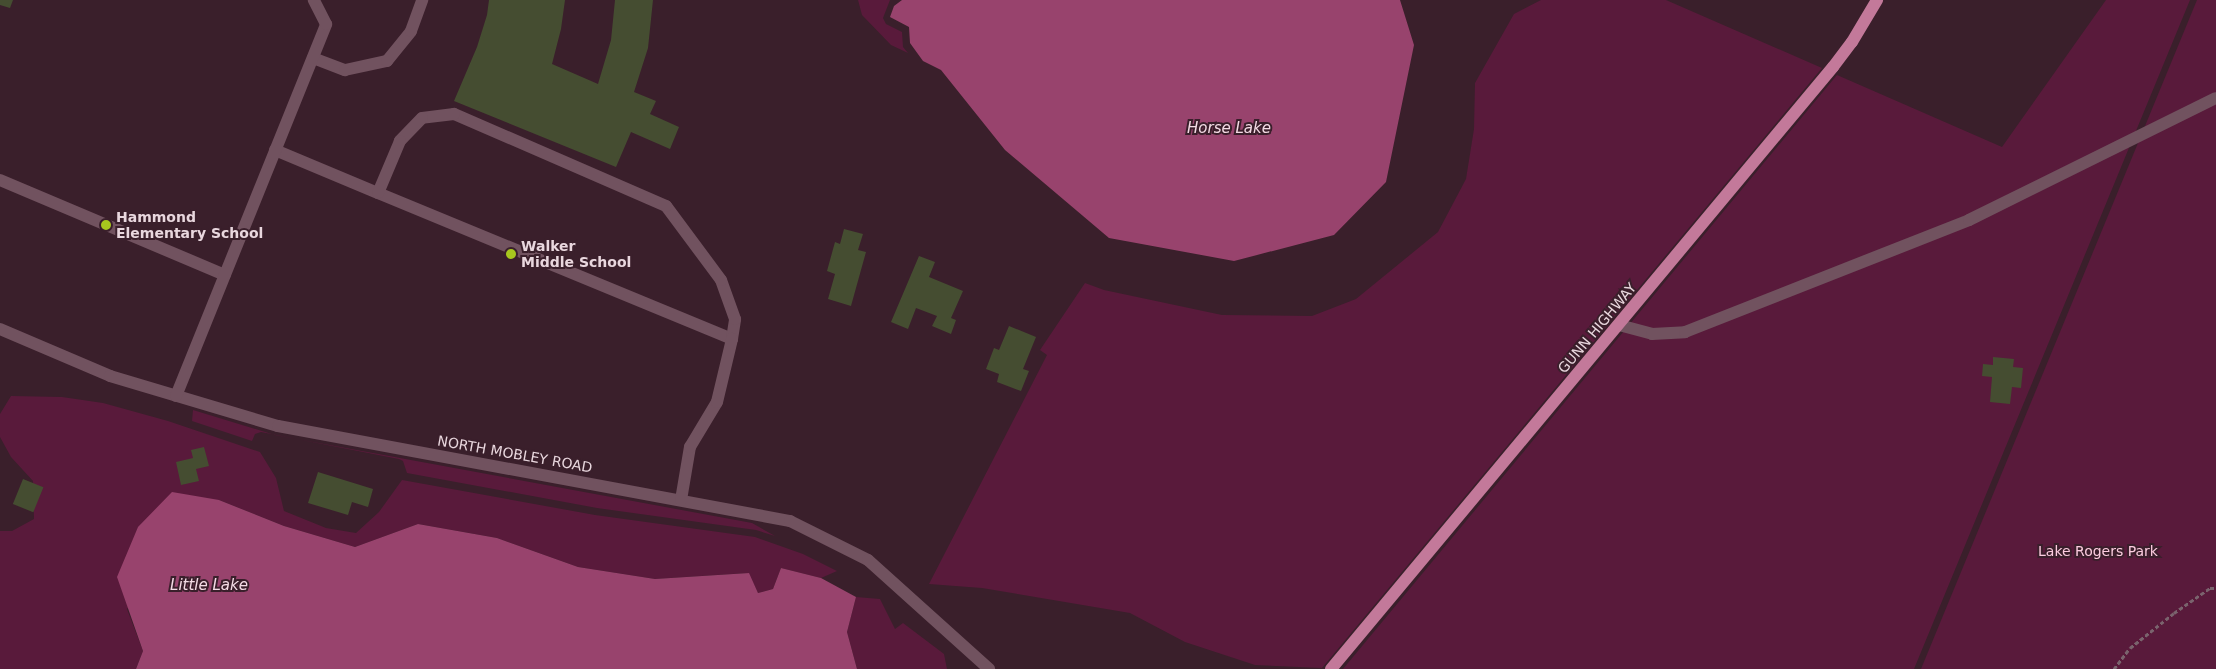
<!DOCTYPE html>
<style>
body{margin:0}
#map{position:relative;width:2216px;height:669px;overflow:hidden;background:#3a1f2b;font-family:"DejaVu Sans",sans-serif}
div>[style]{position:absolute}
.green>*{inset:0;background:#591a3b}
.water>*{inset:0;background:#98436d}
.building>*{inset:0;background:#454d31;transform-origin:0 0}
.path>*{height:3px;margin-top:-1.5px;transform-origin:0;background:repeating-linear-gradient(90deg,#7a636d 0 4px,transparent 0 6.5px)}
.minor>*{height:12px;margin:-6px;padding:0 6px;transform-origin:6px;border-radius:6px;background:#71525f}
.major>*{height:12px;margin:-6px;padding:0 6px;transform-origin:6px;border-radius:6px;background:#c3799a}
.dots>*{width:14px;height:14px;translate:-50% -50%;box-sizing:border-box;border:2px solid #3a1f2b;border-radius:50%}
span{translate:-50% -50%;white-space:nowrap;text-align:center;line-height:1.15;-webkit-text-stroke:4px #3a1f2b;paint-order:stroke}
.poi-label{font-size:14px;color:#e9d7de;font-weight:700}
.left{translate:0 -50%;text-align:left}
.street-label{font-size:14px;color:#e9d7de}
.park-label{font-size:14px;color:#fccbdf}
.water-label{font-size:15px;color:#f4dbe5;font-style:italic}
</style>
<div id="map">
<div class="green">
<i style="clip-path:polygon(858px 0,890px 0,883px 18px,886px 24px,902px 32px,903px 47px,908px 53px,891px 45px,862px 15px)"></i>
<i style="clip-path:polygon(1541px 0,1666px 0,1822px 68px,1322px 668px,1255px 665px,1185px 642px,1130px 613px,982px 588px,929px 584px,1047px 355px,1040px 350px,1085px 283px,1104px 290px,1222px 315px,1312px 316px,1356px 299px,1438px 232px,1466px 179px,1474px 129px,1475px 83px,1514px 14px)"></i>
<i style="clip-path:polygon(2106px 0,2190px 0,1914px 669px,1343px 669px,1837px 75px,2002px 147px)"></i>
<i style="clip-path:polygon(2197px 0,2216px 0,2216px 669px,1921px 669px)"></i>
<i style="clip-path:polygon(11px 396px,62px 397px,103px 403px,168px 421px,260px 452px,276px 478px,284px 511px,326px 528px,356px 533px,379px 512px,402px 480px,595px 515px,755px 537px,803px 554px,837px 571px,821px 578px,781px 568px,773px 589px,758px 593px,748px 573px,655px 579px,578px 567px,497px 538px,418px 524px,355px 547px,284px 526px,219px 500px,127px 609px,143px 651px,136px 669px,0 669px,0 531px,12px 531px,34px 519px,33px 481px,11px 457px,0 437px,0 414px)"></i>
<i style="clip-path:polygon(193px 410px,275px 435px,752px 523px,775px 536px,756px 530px,597px 508px,407px 473px,403px 461px,399px 459px,261px 432px,255px 434px,252px 441px,192px 421px)"></i>
<i style="clip-path:polygon(856px 597px,880px 599px,895px 629px,903px 623px,944px 654px,947px 669px,857px 669px,847px 632px)"></i>
</div>
<div class="water">
<i style="clip-path:polygon(902px 0,1400px 0,1414px 45px,1386px 182px,1334px 235px,1234px 261px,1109px 238px,1005px 150px,941px 70px,923px 61px,910px 43px,909px 27px,890px 17px,894px 6px)"></i>
<i style="clip-path:polygon(172px 492px,219px 500px,284px 526px,355px 547px,418px 524px,497px 538px,578px 567px,655px 579px,749px 573px,758px 593px,773px 589px,781px 568px,821px 578px,856px 597px,847px 632px,857px 669px,136px 669px,143px 651px,117px 577px,138px 527px)"></i>
</div>
<div class="building">
<i style="clip-path:polygon(0 0,13px 0,10px 8px,0 5px)"></i>
<i style="clip-path:polygon(489px 0,565px 0,561px 29px,552px 64px,598px 84px,611px 40px,615px 0,653px 0,648px 48px,634px 92px,656px 101px,650px 114px,679px 127px,670px 149px,631px 132px,616px 167px,454px 101px,477px 47px,487px 15px)"></i>
<i style="clip-path:polygon(844px 229px,863px 234px,858px 250px,866px 252px,851px 306px,828px 299px,835px 274px,827px 271px,835px 242px,840px 244px)"></i>
<i style="clip-path:polygon(919px 256px,935px 262px,929px 277px,963px 291px,951px 318px,956px 320px,951px 334px,932px 326px,937px 316px,916px 308px,908px 329px,891px 322px)"></i>
<i style="clip-path:polygon(1009px 326px,1036px 337px,1023px 369px,1029px 371px,1021px 391px,997px 382px,999px 374px,986px 369px,994px 348px,999px 350px)"></i>
<i style="clip-path:polygon(1993px 357px,2014px 359px,2013px 367px,2023px 368px,2021px 388px,2012px 387px,2010px 404px,1990px 402px,1992px 377px,1982px 376px,1983px 364px,1993px 365px)"></i>
<i style="clip-path:polygon(204px 447px,209px 466px,196px 469px,199px 481px,181px 485px,176px 462px,193px 458px,191px 450px)"></i>
<i style="clip-path:polygon(318px 472px,373px 489px,368px 507px,352px 502px,348px 515px,308px 503px)"></i>
<i style="left:23px;top:479px;width:22px;height:27px;rotate:22deg"></i>
</div>
<div class="path">
<i style="left:2114px;top:669px;width:26px;rotate:-53deg"></i>
<i style="left:2130px;top:648px;width:56px;rotate:-38.5deg"></i>
<i style="left:2174px;top:613px;width:44px;rotate:-34.8deg"></i>
<i style="left:2210px;top:588px;width:6px"></i>
</div>
<div class="minor">
<i style="left:313px;top:58px;width:34px;rotate:21deg"></i>
<i style="left:345px;top:70px;width:43px;rotate:-12.1deg"></i>
<i style="left:387px;top:61px;width:38px;rotate:-51deg"></i>
<i style="left:411px;top:31px;width:33px;rotate:-70deg"></i>
<i style="left:275px;top:150px;width:112px;rotate:22.7deg"></i>
<i style="left:378px;top:193px;width:383px;rotate:22.4deg"></i>
<i style="left:732px;top:339px;width:20px;rotate:-81deg"></i>
<i style="left:735px;top:319px;width:41px;rotate:-109.7deg"></i>
<i style="left:721px;top:280px;width:92px;rotate:-126.6deg"></i>
<i style="left:666px;top:206px;width:231px;rotate:-156.5deg"></i>
<i style="left:454px;top:114px;width:32px;rotate:173deg"></i>
<i style="left:422px;top:118px;width:32px;rotate:134deg"></i>
<i style="left:400px;top:141px;width:56px;rotate:112.9deg"></i>
<i style="left:0;top:180px;width:244px;rotate:22.9deg"></i>
<i style="left:1619px;top:325px;width:34px;rotate:15deg"></i>
<i style="left:1652px;top:334px;width:33px;rotate:-3deg"></i>
<i style="left:1685px;top:332px;width:305px;rotate:-21.5deg"></i>
<i style="left:1969px;top:220px;width:275px;rotate:-26.3deg"></i>
<i style="left:0;top:329px;width:120px;rotate:23.1deg"></i>
<i style="left:110px;top:376px;width:175px;rotate:16.6deg"></i>
<i style="left:278px;top:426px;width:521px;rotate:10.51deg"></i>
<i style="left:790px;top:521px;width:87px;rotate:26.6deg"></i>
<i style="left:868px;top:560px;width:163px;rotate:42deg"></i>
<i style="left:176px;top:396px;width:401px;rotate:-68deg"></i>
<i style="left:326px;top:24px;width:27px;rotate:-117deg"></i>
<i style="left:681px;top:500px;width:54px;rotate:-80.4deg"></i>
<i style="left:690px;top:447px;width:52px;rotate:-59deg"></i>
<i style="left:717px;top:402px;width:65px;rotate:-76.6deg"></i>
</div>
<div class="major">
<i style="left:1331px;top:669px;width:784px;rotate:-50.18deg"></i>
<i style="left:1833px;top:67px;width:31px;rotate:-53deg"></i>
<i style="left:1852px;top:42px;width:49px;rotate:-59.2deg"></i>
</div>
<div class="dots">
<i style="left:106px;top:225px;background:#a7c71e"></i>
<i style="left:511px;top:254px;background:#a7c71e"></i>
</div>
<div class="poi-label">
<span class="left" style="left:116px;top:225px">Hammond<br>Elementary School</span>
<span class="left" style="left:521px;top:254px">Walker<br>Middle School</span>
</div>
<div class="street-label">
<span style="left:1597px;top:328px;rotate:-50deg">GUNN HIGHWAY</span>
<span style="left:515px;top:454px;rotate:10deg">NORTH MOBLEY ROAD</span>
</div>
<div class="park-label">
<span style="left:2098px;top:551px">Lake Rogers Park</span>
</div>
<div class="water-label">
<span style="left:1229px;top:129px">Horse Lake</span>
<span style="left:209px;top:586px">Little Lake</span>
</div>
</div>
